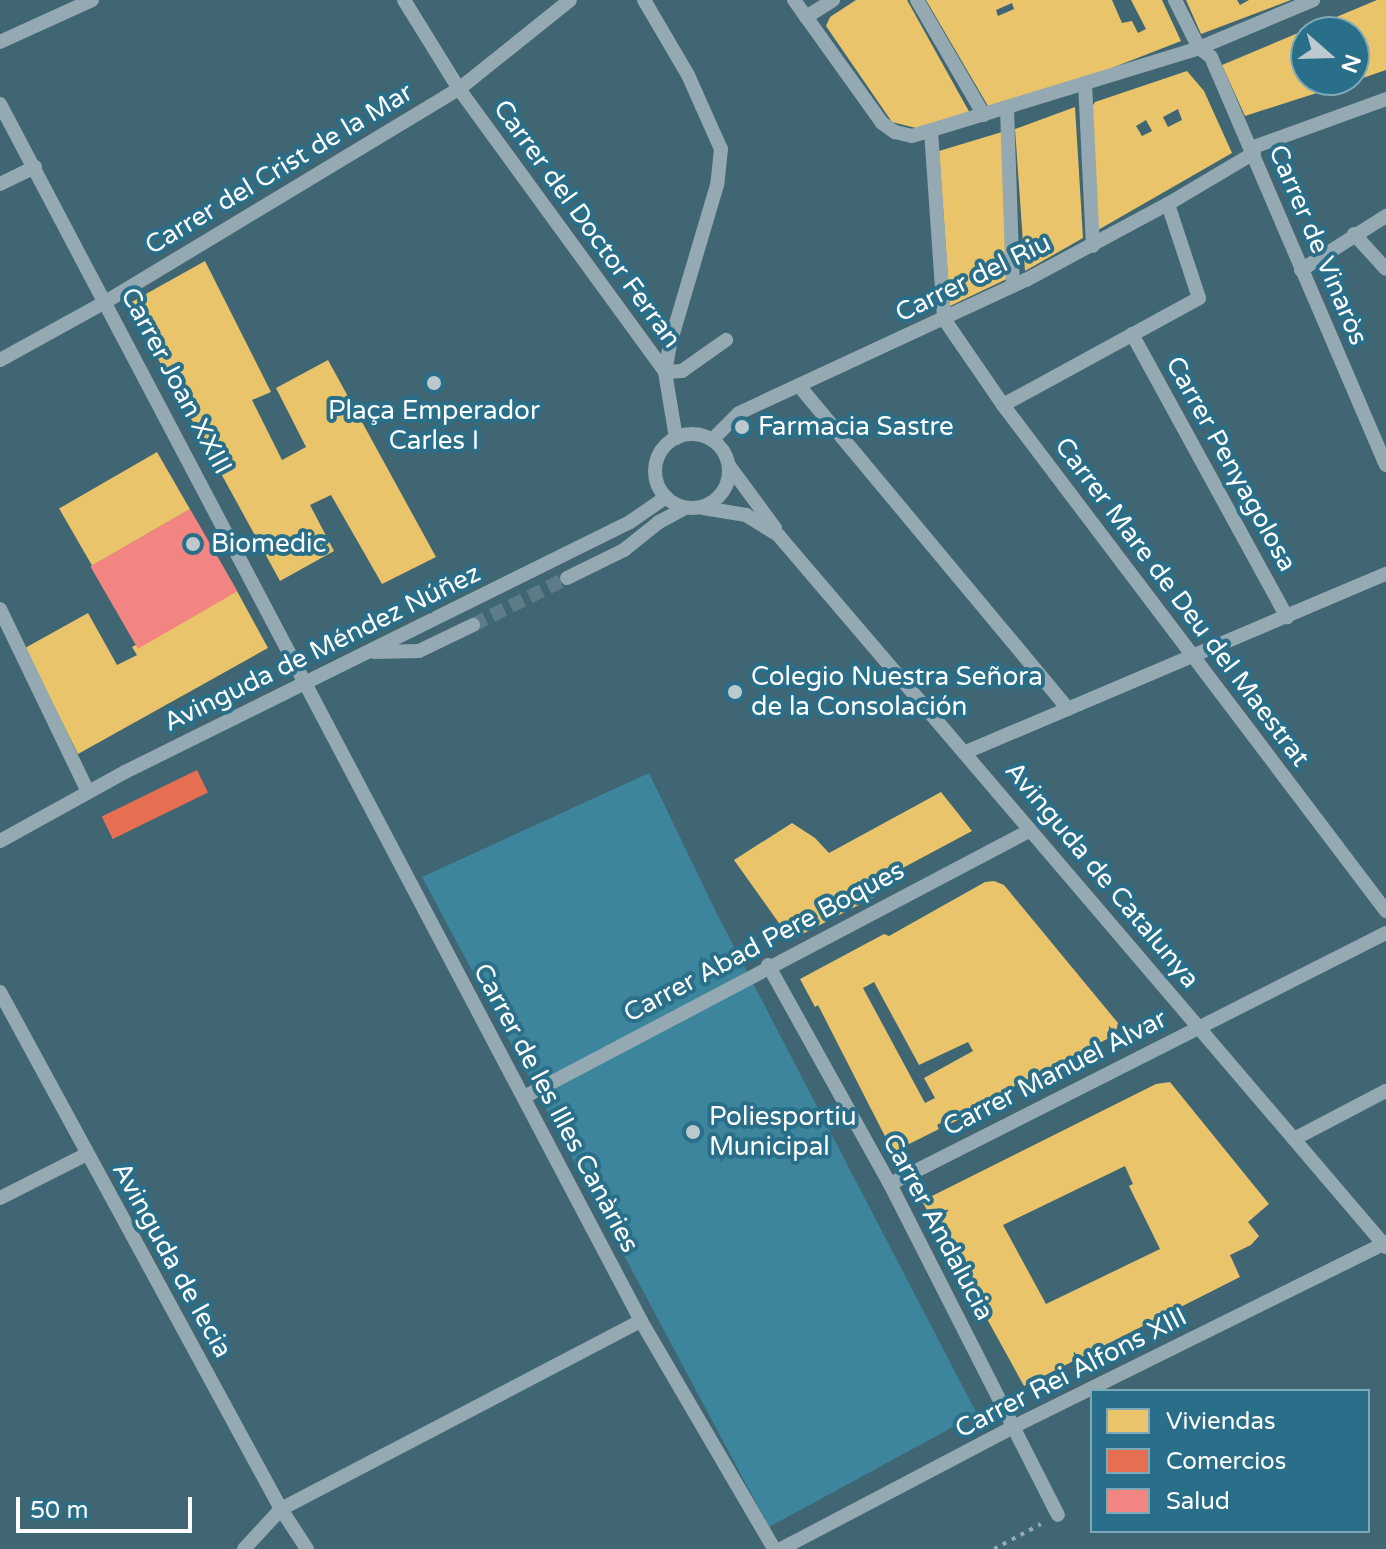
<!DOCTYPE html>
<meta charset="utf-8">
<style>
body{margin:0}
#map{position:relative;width:1386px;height:1549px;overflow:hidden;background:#406573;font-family:"Varela Round",sans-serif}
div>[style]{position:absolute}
.green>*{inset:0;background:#3d849d}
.homes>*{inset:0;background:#e9c46a;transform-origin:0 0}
.shops>*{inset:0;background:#e76f51;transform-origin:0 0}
.health>*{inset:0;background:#f28482;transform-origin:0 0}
.minor-tunnel>*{height:14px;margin-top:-7px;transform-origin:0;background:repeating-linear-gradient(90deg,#5d7c88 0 14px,transparent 0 21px)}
.path>*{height:4px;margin-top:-2px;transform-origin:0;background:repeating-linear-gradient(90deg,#94a9b1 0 4px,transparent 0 10px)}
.minor>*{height:14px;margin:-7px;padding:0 7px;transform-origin:7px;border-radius:7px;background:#94a9b1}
.minor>.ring{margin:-7px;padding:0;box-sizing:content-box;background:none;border:14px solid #94a9b1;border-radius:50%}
.dots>*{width:22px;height:22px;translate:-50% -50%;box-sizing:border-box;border:4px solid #2a6f89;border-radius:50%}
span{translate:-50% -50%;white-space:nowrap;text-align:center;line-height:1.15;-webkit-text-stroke:8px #2a6f89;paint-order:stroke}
.street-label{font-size:26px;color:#fff}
.poi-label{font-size:26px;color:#fff}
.left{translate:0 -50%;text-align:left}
.legend{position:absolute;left:1090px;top:1389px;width:280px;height:144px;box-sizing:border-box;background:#2a6f89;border:2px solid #7fa9b8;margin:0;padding:10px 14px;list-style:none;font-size:24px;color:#fff}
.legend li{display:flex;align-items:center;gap:16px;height:40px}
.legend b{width:40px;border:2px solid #7fa9b8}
.north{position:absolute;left:1290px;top:16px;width:80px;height:80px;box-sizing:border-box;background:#2a6f89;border:2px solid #7fa9b8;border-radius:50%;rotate:110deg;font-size:22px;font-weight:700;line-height:32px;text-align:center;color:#fff}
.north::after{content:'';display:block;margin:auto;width:28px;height:36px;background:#bcc9ce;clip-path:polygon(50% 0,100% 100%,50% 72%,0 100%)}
.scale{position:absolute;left:16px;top:1497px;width:176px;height:36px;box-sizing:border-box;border:4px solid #fff;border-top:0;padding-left:10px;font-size:24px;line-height:28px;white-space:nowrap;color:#fff;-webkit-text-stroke:6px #2a6f89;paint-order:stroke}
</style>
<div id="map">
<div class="green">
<i style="clip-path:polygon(649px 773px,716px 912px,977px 1414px,769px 1527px,422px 877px)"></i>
</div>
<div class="homes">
<i style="clip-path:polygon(856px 0,907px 0,971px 115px,916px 128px,892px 122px,826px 26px,830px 17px)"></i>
<i style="clip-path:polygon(evenodd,926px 0,1112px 0,1122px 23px,1132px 21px,1138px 33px,1146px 29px,1131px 0,1162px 0,1181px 41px,1104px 71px,988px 106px,926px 0,1012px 3px,1014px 9px,998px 16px,996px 10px,1012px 3px)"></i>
<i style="clip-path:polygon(1186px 0,1237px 0,1240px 5px,1249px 0,1291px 0,1201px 34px)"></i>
<i style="clip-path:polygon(1377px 0,1386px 0,1386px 70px,1354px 81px,1354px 32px,1306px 32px,1306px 80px,1354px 81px,1245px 116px,1222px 65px)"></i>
<i style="clip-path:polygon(evenodd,1187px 71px,1204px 91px,1232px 153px,1098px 230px,1092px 107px,1095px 102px,1187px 71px,1178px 109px,1182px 120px,1168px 127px,1163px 117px,1178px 109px,1187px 71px,1146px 120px,1152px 131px,1142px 136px,1136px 126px,1146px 120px)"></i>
<i style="clip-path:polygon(1075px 107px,1083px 238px,1025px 271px,1015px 129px)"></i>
<i style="clip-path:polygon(1002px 132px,1011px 277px,950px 306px,939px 151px)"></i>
<i style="clip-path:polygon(205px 261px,271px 392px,252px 400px,282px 460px,306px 447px,276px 388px,328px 360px,436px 557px,382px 584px,331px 495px,310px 505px,334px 551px,280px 581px,128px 304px)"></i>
<i style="left:157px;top:452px;width:66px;height:113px;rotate:60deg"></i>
<i style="clip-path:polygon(237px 591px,268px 648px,78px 754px,25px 648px,88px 613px,117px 665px,137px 655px,132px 647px)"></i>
<i style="clip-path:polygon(941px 792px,972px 831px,869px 886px,874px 897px,791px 940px,734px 860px,792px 823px,815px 838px,829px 853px)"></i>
<i style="clip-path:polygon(evenodd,994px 881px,1004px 885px,1118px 1023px,1115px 1035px,995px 1096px,997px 1100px,948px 1125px,946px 1120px,937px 1125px,939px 1129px,893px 1152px,818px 1005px,815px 1007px,800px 979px,884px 934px,889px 936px,985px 882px,994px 881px,874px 982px,919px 1065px,968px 1042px,973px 1051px,924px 1078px,935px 1098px,925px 1103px,863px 988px,874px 982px)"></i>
<i style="clip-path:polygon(evenodd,1170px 1082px,1269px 1204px,1248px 1222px,1259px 1236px,1251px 1245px,1230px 1255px,1240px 1277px,1024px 1386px,922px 1201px,1156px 1084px,1170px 1082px,1125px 1166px,1133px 1184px,1129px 1186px,1160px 1249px,1046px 1304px,1003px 1225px,1125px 1166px)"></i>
</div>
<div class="shops">
<i style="left:197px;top:770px;width:25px;height:106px;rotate:64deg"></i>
</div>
<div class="health">
<i style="left:190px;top:509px;width:95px;height:115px;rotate:60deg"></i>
</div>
<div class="minor-tunnel">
<i style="left:473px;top:625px;width:105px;rotate:-26.6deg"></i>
</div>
<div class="path">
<i style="left:994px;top:1549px;width:53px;rotate:-28deg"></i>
</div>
<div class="minor">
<i style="left:404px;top:0;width:105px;rotate:58.3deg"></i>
<i style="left:459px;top:89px;width:350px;rotate:53.9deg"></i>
<i style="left:665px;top:372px;width:67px;rotate:80.5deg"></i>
<i style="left:644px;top:0;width:87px;rotate:59.6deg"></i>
<i style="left:688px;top:75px;width:81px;rotate:66deg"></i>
<i style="left:721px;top:149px;width:36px;rotate:96deg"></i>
<i style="left:717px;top:185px;width:166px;rotate:106.5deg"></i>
<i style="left:670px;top:344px;width:28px;rotate:100deg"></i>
<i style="left:794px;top:0;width:151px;rotate:54.4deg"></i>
<i style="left:882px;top:123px;width:16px;rotate:35deg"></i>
<i style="left:895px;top:132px;width:17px;rotate:13deg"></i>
<i style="left:912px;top:136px;width:300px;rotate:-17deg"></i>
<i style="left:1199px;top:48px;width:124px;rotate:-22.8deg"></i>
<i style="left:917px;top:0;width:133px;rotate:59.8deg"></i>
<i style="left:1175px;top:0;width:54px;rotate:63.4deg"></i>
<i style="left:1199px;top:48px;width:15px;rotate:37deg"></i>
<i style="left:1211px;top:57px;width:444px;rotate:66.8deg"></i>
<i style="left:806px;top:17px;width:32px;rotate:-32deg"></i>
<i style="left:0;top:42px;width:101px;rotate:-24.5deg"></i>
<i style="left:1085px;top:83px;width:163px;rotate:87.2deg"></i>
<i style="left:0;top:104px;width:1375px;rotate:62.22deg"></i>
<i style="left:641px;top:1321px;width:264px;rotate:59.7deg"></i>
<i style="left:1007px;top:108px;width:178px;rotate:88.1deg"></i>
<i style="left:931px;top:131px;width:188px;rotate:86deg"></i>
<i style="left:944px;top:319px;width:104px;rotate:55.5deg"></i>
<i style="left:1003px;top:405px;width:635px;rotate:52.88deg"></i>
<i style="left:1251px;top:148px;width:144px;rotate:-19.9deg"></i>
<i style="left:0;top:184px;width:39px;rotate:-26deg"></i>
<i style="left:1354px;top:234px;width:47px;rotate:47.6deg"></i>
<i style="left:1301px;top:270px;width:101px;rotate:-32.4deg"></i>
<i style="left:1132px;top:334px;width:323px;rotate:61.3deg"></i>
<i style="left:0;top:360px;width:122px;rotate:-28.9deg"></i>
<i style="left:107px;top:301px;width:411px;rotate:-31.1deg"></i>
<i style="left:459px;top:89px;width:142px;rotate:-38.7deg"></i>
<i style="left:665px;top:372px;width:17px;rotate:-3deg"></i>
<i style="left:682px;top:371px;width:54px;rotate:-35.2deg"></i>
<i style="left:800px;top:387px;width:419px;rotate:50.2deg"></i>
<i style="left:1003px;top:405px;width:223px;rotate:-28.6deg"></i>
<i style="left:1199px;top:298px;width:99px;rotate:-108.3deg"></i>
<i class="ring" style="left:655px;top:434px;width:60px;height:60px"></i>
<i style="left:712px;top:440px;width:38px;rotate:-45deg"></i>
<i style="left:739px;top:413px;width:316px;rotate:-24.9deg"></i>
<i style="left:1026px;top:280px;width:161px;rotate:-28.2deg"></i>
<i style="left:1168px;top:204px;width:100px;rotate:-30.7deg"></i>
<i style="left:730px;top:467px;width:76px;rotate:53.6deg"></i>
<i style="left:703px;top:508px;width:44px;rotate:9.2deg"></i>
<i style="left:746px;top:515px;width:39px;rotate:32deg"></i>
<i style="left:779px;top:536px;width:935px;rotate:49.51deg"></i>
<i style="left:567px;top:578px;width:64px;rotate:-26.2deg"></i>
<i style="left:624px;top:550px;width:45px;rotate:-38.7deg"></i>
<i style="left:659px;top:522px;width:30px;rotate:-28deg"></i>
<i style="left:0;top:609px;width:203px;rotate:64.3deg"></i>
<i style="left:374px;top:652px;width:45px;rotate:-1.3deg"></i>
<i style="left:419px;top:651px;width:60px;rotate:-25.7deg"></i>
<i style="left:966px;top:752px;width:456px;rotate:-23deg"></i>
<i style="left:0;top:841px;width:143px;rotate:-28.9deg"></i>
<i style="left:125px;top:772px;width:563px;rotate:-26.34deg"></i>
<i style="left:630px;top:522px;width:44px;rotate:-34.8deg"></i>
<i style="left:768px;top:965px;width:251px;rotate:60.9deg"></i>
<i style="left:890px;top:1184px;width:371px;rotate:63.1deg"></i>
<i style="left:0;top:992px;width:588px;rotate:61.48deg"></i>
<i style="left:281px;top:1509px;width:48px;rotate:57deg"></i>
<i style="left:524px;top:1097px;width:571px;rotate:-27.78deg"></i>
<i style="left:1294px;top:1139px;width:104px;rotate:-27.6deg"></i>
<i style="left:890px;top:1184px;width:556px;rotate:-26.84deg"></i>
<i style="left:0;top:1198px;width:97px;rotate:-26.8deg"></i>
<i style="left:244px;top:1549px;width:54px;rotate:-47.2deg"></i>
<i style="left:281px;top:1509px;width:406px;rotate:-27.6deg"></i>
<i style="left:781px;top:1549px;width:264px;rotate:-27.7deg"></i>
<i style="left:1015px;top:1426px;width:414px;rotate:-26.3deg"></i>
</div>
<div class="dots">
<i style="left:434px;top:383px;background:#bcc9ce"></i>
<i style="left:742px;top:427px;background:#bcc9ce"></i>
<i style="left:193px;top:544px;background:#bcc9ce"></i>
<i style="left:735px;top:692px;background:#bcc9ce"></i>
<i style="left:693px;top:1132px;background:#bcc9ce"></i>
</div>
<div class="street-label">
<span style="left:279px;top:169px;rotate:-31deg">Carrer del Crist de la Mar</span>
<span style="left:587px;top:224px;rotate:54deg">Carrer del Doctor Ferran</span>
<span style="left:1318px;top:245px;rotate:67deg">Carrer de Vinaròs</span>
<span style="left:973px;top:278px;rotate:-26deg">Carrer del Riu</span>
<span style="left:176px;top:381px;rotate:62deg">Carrer Joan XXIII</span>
<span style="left:1231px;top:464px;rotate:61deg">Carrer Penyagolosa</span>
<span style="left:1182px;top:602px;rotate:53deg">Carrer Mare de Deu del Maestrat</span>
<span style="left:322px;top:648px;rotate:-26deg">Avinguda de Méndez Núñez</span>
<span style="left:1102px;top:875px;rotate:50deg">Avinguda de Catalunya</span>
<span style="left:764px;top:942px;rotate:-28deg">Carrer Abad Pere Boques</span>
<span style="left:1055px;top:1073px;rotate:-27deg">Carrer Manuel Alvar</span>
<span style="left:556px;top:1108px;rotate:62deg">Carrer de les Illes Canàries</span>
<span style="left:938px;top:1227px;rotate:62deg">Carrer Andalucia</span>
<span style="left:172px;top:1260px;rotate:61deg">Avinguda de lecia</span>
<span style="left:1071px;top:1373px;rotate:-27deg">Carrer Rei Alfons XIII</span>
</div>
<div class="poi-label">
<span style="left:434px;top:426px">Plaça Emperador<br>Carles I</span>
<span class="left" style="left:758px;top:427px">Farmacia Sastre</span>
<span class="left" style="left:211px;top:544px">Biomedic</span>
<span class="left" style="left:751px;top:692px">Colegio Nuestra Señora<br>de la Consolación</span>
<span class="left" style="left:709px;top:1132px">Poliesportiu<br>Municipal</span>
</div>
<ul class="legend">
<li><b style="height:22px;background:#e9c46a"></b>Viviendas</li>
<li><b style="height:22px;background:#e76f51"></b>Comercios</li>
<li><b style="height:22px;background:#f28482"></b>Salud</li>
</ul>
<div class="north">N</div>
<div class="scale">50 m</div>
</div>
